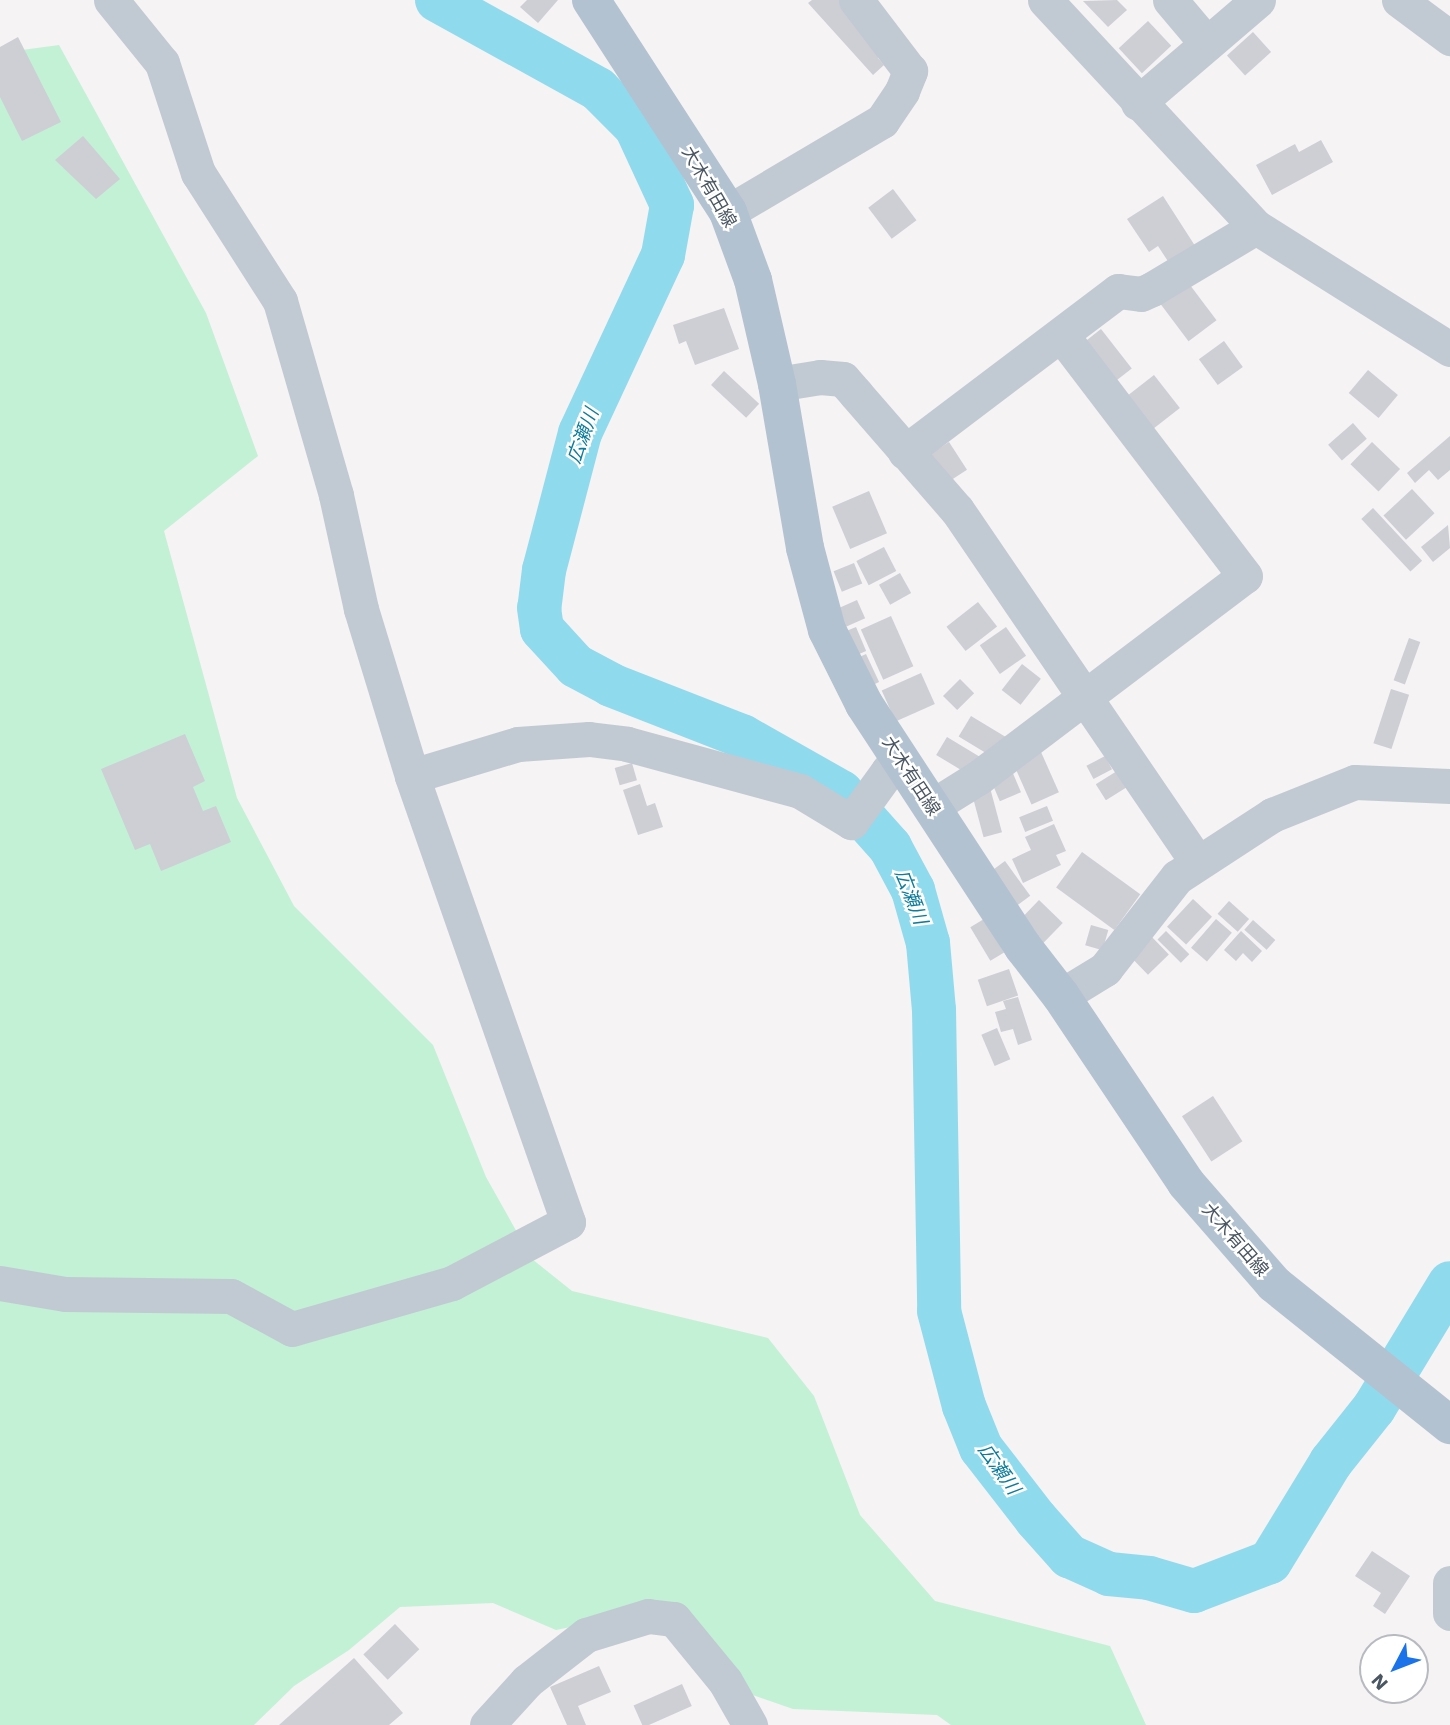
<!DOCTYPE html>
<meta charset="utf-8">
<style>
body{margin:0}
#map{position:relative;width:1450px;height:1725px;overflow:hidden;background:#f5f3f3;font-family:"Work Sans","Noto Sans JP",sans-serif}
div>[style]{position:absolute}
.green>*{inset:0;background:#c3f1d5}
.river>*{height:44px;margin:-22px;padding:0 22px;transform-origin:22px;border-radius:22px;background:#90daee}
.building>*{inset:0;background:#cdcfd5;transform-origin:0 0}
.minor>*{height:35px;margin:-17.5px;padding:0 17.5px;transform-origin:17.5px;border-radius:17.5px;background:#c1cad2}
.major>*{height:38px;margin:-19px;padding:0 19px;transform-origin:19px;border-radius:19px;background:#b3c2d1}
span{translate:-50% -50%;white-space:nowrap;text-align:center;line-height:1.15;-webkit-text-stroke:5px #fff;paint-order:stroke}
.street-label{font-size:18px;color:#4a5661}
.water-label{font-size:19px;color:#0c7c9b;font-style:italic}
.north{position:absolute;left:1359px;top:1634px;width:70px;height:70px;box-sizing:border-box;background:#fff;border:2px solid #b7bbc0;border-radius:50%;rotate:228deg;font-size:19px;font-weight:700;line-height:28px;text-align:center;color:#4a5661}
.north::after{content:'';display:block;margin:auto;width:24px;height:32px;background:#1a73e8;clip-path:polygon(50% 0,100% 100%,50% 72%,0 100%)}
</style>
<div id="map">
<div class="green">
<i style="clip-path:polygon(59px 45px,206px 313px,258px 456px,164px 531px,237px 798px,294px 906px,433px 1045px,486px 1177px,532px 1259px,572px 1291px,768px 1338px,814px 1396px,860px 1515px,935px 1601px,1110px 1646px,1146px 1725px,951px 1725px,937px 1715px,793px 1709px,750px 1694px,681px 1604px,556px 1630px,493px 1603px,400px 1607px,349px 1650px,294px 1686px,254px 1725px,0 1725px,0 53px)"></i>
</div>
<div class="river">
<i style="left:437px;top:0;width:184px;rotate:28.9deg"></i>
<i style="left:598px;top:89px;width:54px;rotate:45deg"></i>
<i style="left:636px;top:127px;width:86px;rotate:65.2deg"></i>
<i style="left:672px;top:205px;width:51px;rotate:100.2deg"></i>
<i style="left:663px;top:255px;width:196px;rotate:115deg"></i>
<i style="left:580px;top:433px;width:142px;rotate:104.7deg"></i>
<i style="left:544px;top:570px;width:38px;rotate:97deg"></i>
<i style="left:539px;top:608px;width:21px;rotate:82deg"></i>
<i style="left:542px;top:629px;width:50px;rotate:47.4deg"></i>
<i style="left:576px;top:666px;width:40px;rotate:28deg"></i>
<i style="left:611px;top:685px;width:141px;rotate:21.3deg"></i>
<i style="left:742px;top:736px;width:114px;rotate:29.5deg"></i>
<i style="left:841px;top:792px;width:74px;rotate:48.3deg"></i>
<i style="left:890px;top:847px;width:49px;rotate:61.9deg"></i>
<i style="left:913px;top:890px;width:55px;rotate:74.2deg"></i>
<i style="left:928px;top:943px;width:67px;rotate:84.9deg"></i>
<i style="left:934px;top:1010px;width:301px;rotate:89deg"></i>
<i style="left:939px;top:1311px;width:98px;rotate:75.3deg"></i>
<i style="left:964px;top:1406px;width:45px;rotate:68deg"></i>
<i style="left:981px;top:1448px;width:90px;rotate:52.2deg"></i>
<i style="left:1036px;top:1519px;width:50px;rotate:48.3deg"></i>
<i style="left:1069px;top:1556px;width:44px;rotate:24.2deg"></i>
<i style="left:1109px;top:1574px;width:40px;rotate:5.7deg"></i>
<i style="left:1149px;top:1578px;width:47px;rotate:16.1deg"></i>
<i style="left:1194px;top:1591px;width:81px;rotate:-20.9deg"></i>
<i style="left:1270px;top:1562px;width:117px;rotate:-58.6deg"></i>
<i style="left:1331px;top:1462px;width:69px;rotate:-51.5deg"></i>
<i style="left:1374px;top:1408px;width:146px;rotate:-58.7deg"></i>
</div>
<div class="building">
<i style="clip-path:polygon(527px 0,558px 0,538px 23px,520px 7px)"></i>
<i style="clip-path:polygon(812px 0,842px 0,886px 50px,878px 58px,884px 65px,873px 75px,808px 3px)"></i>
<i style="clip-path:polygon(1117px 0,1127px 10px,1108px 27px,1083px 1px)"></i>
<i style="left:1148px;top:21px;width:34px;height:40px;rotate:47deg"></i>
<i style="left:1253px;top:32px;width:27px;height:35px;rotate:48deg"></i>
<i style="clip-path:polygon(18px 37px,61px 122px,22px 141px,0 97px,0 47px)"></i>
<i style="clip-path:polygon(83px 136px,120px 179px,96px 199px,55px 160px)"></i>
<i style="clip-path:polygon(1321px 140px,1333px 162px,1272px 195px,1256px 165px,1295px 144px,1299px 152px)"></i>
<i style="left:893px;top:189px;width:39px;height:31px;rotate:53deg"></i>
<i style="clip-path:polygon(1163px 196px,1199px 252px,1173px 269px,1158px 246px,1149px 252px,1127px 219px)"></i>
<i style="left:1187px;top:281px;width:49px;height:35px;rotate:53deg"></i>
<i style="clip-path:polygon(724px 308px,739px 349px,695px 365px,686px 341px,679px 344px,673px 325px)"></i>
<i style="left:1101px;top:329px;width:50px;height:25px;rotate:52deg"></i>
<i style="left:1224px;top:341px;width:32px;height:31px;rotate:54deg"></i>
<i style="left:1368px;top:370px;width:39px;height:30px;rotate:40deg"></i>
<i style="left:724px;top:371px;width:48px;height:19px;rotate:43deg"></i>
<i style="left:1154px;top:375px;width:42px;height:39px;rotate:52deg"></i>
<i style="left:1353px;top:423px;width:21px;height:33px;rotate:49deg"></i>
<i style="clip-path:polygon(1450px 436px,1450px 470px,1438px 480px,1429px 470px,1415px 483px,1407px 473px)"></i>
<i style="left:949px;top:442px;width:33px;height:28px;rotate:57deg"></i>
<i style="left:1372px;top:442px;width:39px;height:31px;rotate:44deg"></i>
<i style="left:1412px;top:489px;width:33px;height:39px;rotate:47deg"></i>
<i style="left:869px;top:491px;width:46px;height:40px;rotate:67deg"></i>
<i style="left:1373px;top:508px;width:72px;height:16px;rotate:47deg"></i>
<i style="clip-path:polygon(1448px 525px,1450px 548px,1433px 562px,1421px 547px)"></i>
<i style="left:884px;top:547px;width:27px;height:31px;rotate:63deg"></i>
<i style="left:854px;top:563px;width:22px;height:22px;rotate:68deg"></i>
<i style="left:900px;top:573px;width:23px;height:24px;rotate:61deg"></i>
<i style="left:857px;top:600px;width:20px;height:24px;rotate:66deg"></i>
<i style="left:978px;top:602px;width:31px;height:40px;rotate:52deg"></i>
<i style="left:891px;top:616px;width:55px;height:33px;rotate:66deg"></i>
<i style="left:856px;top:627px;width:26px;height:13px;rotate:67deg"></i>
<i style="left:1006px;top:627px;width:35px;height:32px;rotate:55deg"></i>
<i style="left:1409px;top:638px;width:12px;height:45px;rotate:20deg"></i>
<i style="left:866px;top:654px;width:31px;height:12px;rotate:65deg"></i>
<i style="left:1022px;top:664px;width:24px;height:33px;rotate:38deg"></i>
<i style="left:921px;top:673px;width:34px;height:43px;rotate:66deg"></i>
<i style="left:960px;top:679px;width:20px;height:24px;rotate:45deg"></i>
<i style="left:1391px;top:689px;width:19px;height:57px;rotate:18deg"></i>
<i style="left:971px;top:716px;width:42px;height:24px;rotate:31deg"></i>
<i style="clip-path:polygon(185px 734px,205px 781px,193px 787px,203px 811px,216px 806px,231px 842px,161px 871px,150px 844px,135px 850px,101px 769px)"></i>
<i style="left:947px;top:737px;width:43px;height:21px;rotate:31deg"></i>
<i style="left:1041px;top:752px;width:44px;height:30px;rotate:66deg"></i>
<i style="left:1105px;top:756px;width:15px;height:21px;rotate:62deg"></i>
<i style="left:632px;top:763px;width:18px;height:18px;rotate:74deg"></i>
<i style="left:1012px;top:771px;width:23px;height:23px;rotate:67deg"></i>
<i style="left:1117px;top:771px;width:19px;height:25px;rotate:58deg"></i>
<i style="clip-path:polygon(640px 784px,647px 806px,655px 803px,663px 827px,638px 835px,623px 790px)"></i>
<i style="left:989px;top:784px;width:50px;height:19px;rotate:75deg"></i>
<i style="left:1047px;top:806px;width:16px;height:30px;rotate:68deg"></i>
<i style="clip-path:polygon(1054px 824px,1066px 851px,1056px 855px,1061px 865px,1023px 883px,1012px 859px,1031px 850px,1025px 837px)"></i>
<i style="left:1082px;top:852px;width:72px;height:44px;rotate:36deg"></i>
<i style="left:1005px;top:861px;width:43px;height:19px;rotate:54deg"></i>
<i style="left:1193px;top:899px;width:26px;height:38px;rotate:43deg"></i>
<i style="left:1039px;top:900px;width:33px;height:28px;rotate:44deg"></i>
<i style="left:1229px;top:901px;width:27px;height:17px;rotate:42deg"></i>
<i style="left:984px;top:919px;width:39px;height:16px;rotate:59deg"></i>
<i style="left:1216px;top:919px;width:21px;height:38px;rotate:41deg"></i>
<i style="left:1253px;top:920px;width:30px;height:13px;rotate:42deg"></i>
<i style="left:1091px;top:925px;width:18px;height:21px;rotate:16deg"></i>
<i style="left:1166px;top:931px;width:33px;height:12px;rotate:45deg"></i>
<i style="clip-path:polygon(1241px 931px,1262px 951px,1252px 962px,1243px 953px,1236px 961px,1224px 950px)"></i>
<i style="left:1148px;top:933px;width:30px;height:29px;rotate:46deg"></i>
<i style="left:1009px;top:969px;width:28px;height:33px;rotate:71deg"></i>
<i style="clip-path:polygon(1018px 997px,1032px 1040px,1018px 1045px,1013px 1029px,1001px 1032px,995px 1012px,1006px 1009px,1003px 1001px)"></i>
<i style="left:997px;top:1028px;width:34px;height:17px;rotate:67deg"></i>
<i style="left:1213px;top:1096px;width:54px;height:37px;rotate:57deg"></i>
<i style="clip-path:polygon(1372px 1551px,1410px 1576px,1385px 1614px,1373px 1606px,1381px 1593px,1355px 1576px)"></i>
<i style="left:395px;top:1624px;width:35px;height:44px;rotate:46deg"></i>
<i style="clip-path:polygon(354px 1658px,403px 1713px,389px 1725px,279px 1725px)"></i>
<i style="clip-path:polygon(599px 1666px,611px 1692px,578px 1706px,586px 1725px,567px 1725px,550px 1687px)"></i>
<i style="left:682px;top:1684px;width:24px;height:53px;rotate:66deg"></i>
</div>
<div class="minor">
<i style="left:1045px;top:0;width:310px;rotate:47.1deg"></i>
<i style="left:1256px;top:227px;width:229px;rotate:32.2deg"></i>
<i style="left:1170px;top:0;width:57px;rotate:49.9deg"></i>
<i style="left:1399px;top:0;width:64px;rotate:36.7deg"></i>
<i style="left:1138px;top:103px;width:158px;rotate:-40.6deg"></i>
<i style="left:728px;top:212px;width:179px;rotate:-30.6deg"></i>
<i style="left:882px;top:121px;width:36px;rotate:-56deg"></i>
<i style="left:902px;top:91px;width:22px;rotate:-68deg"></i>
<i style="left:910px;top:71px;width:89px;rotate:-127.3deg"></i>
<i style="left:777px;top:384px;width:44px;rotate:-9.2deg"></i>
<i style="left:820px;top:377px;width:23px;rotate:5deg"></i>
<i style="left:843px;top:379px;width:20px;rotate:49deg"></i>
<i style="left:856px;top:394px;width:154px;rotate:49deg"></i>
<i style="left:957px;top:510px;width:425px;rotate:55.7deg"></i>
<i style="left:905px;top:452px;width:267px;rotate:-37.1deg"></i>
<i style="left:1118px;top:291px;width:23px;rotate:7deg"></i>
<i style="left:1141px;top:294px;width:12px;rotate:-24deg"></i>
<i style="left:1152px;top:289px;width:121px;rotate:-30.8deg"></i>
<i style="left:412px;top:776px;width:111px;rotate:-16.8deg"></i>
<i style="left:518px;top:744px;width:71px;rotate:-4deg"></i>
<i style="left:589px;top:739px;width:38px;rotate:7deg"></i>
<i style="left:627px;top:744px;width:179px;rotate:15.2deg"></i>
<i style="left:800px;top:791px;width:60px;rotate:31.3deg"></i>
<i style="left:851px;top:822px;width:63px;rotate:-54deg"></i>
<i style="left:888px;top:771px;width:17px;rotate:-7deg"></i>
<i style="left:931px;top:807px;width:57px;rotate:-32deg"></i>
<i style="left:979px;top:777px;width:333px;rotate:-37.1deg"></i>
<i style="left:1245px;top:576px;width:300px;rotate:-127.3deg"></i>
<i style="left:1061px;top:996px;width:52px;rotate:-31.5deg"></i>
<i style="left:1105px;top:969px;width:117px;rotate:-52deg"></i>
<i style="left:1177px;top:877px;width:113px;rotate:-33.1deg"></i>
<i style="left:1272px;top:815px;width:89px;rotate:-21.7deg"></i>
<i style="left:1355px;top:782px;width:95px;rotate:2.4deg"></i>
<i style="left:0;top:1283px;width:66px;rotate:9.6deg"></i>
<i style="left:65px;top:1294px;width:166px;rotate:0.7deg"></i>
<i style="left:231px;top:1296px;width:69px;rotate:28.4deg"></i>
<i style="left:292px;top:1329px;width:166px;rotate:-16deg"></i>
<i style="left:452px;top:1283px;width:131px;rotate:-27.7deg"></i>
<i style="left:568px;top:1222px;width:472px;rotate:-109.3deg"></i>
<i style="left:412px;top:776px;width:175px;rotate:-107deg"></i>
<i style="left:361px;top:609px;width:117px;rotate:-102.4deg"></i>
<i style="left:336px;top:495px;width:202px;rotate:-106.1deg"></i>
<i style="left:280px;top:301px;width:152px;rotate:-122.6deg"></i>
<i style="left:198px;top:173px;width:116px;rotate:-108.1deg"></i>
<i style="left:162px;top:63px;width:81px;rotate:-129deg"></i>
<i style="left:1450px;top:1583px;width:30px;rotate:90deg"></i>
<i style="left:487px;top:1725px;width:59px;rotate:-47.7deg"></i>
<i style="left:527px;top:1681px;width:75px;rotate:-37.9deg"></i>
<i style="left:586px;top:1635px;width:65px;rotate:-17deg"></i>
<i style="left:648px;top:1616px;width:26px;rotate:7deg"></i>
<i style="left:674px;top:1619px;width:80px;rotate:50.6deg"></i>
<i style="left:725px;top:1681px;width:51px;rotate:60.4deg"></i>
</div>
<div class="major">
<i style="left:591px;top:0;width:252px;rotate:57.1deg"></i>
<i style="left:728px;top:212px;width:72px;rotate:69.8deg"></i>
<i style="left:753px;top:280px;width:107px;rotate:77deg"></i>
<i style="left:777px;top:384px;width:166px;rotate:80.3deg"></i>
<i style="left:805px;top:548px;width:85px;rotate:75deg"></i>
<i style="left:827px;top:630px;width:83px;rotate:63.4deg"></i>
<i style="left:864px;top:704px;width:290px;rotate:56.8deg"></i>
<i style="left:1023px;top:947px;width:62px;rotate:52.2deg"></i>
<i style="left:1061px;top:996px;width:225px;rotate:56.2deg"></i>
<i style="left:1186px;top:1183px;width:134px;rotate:48.9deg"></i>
<i style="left:1274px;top:1284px;width:226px;rotate:38.7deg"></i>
</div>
<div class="street-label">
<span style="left:709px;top:187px;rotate:60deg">大木有田線</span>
<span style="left:911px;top:776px;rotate:57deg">大木有田線</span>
<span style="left:1235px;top:1240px;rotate:49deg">大木有田線</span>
</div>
<div class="water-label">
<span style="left:583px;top:436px;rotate:-70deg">広瀬川</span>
<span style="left:911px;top:897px;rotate:69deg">広瀬川</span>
<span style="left:999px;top:1469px;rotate:55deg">広瀬川</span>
</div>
<div class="north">N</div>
</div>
